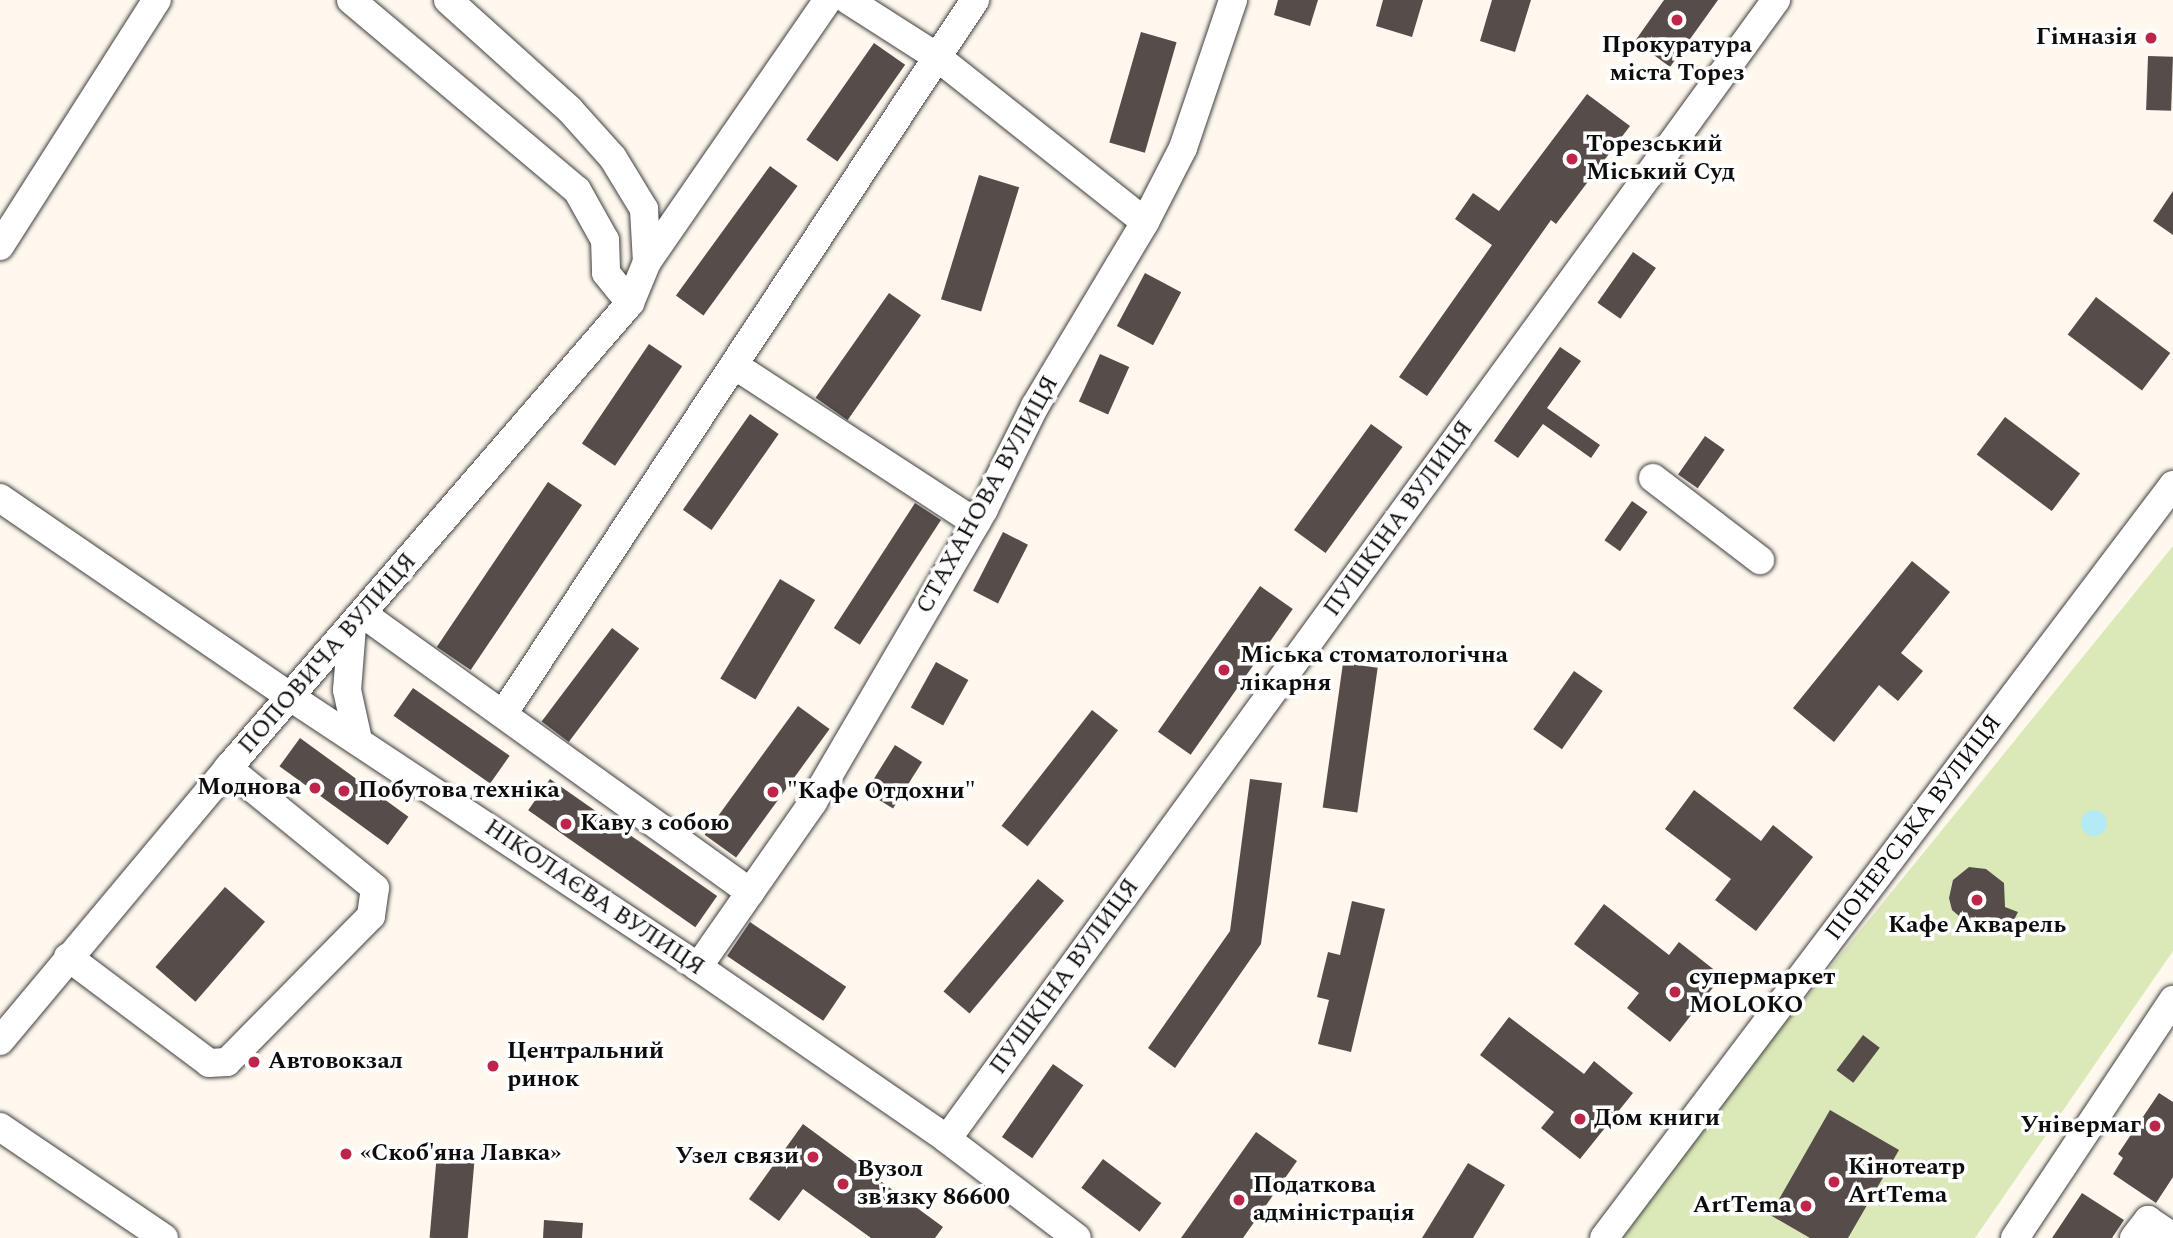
<!DOCTYPE html>
<meta charset="utf-8">
<style>
body{margin:0}
#map{position:relative;width:2173px;height:1238px;overflow:hidden;background:#fff8ee;font-family:Spectral,serif}
div>[style]{position:absolute}
.green>*{inset:0;background:#dbe9b8}
.water>*{inset:0;background:#b3eaf6}
.round{border-radius:50%}
.building>*{inset:0;background:#564c4a;transform-origin:0 0}
.roads{filter:drop-shadow(0 0 2px #404040) drop-shadow(0 0 2px #404040)}
.minor>*{height:28px;margin:-14px;padding:0 14px;transform-origin:14px;border-radius:14px;background:#fff}
.dots>*{width:19px;height:19px;translate:-50% -50%;box-sizing:border-box;border:4px solid #fff;border-radius:50%}
span{translate:-50% -50%;white-space:nowrap;text-align:center;line-height:1.15;-webkit-text-stroke:7px #fff;paint-order:stroke}
.poi-label{font-size:24px;color:#0d0d0d;font-weight:700}
.right{translate:-100% -50%;text-align:right}
.left{translate:0 -50%;text-align:left}
.street-label{font-size:24px;color:#0d0d0d}
</style>
<div id="map">
<div class="green">
<i style="clip-path:polygon(2173px 546px,2173px 951px,1975px 1238px,1610px 1238px)"></i>
</div>
<div class="water">
<i class="round" style="left:2081px;top:810px;width:26px;height:26px"></i>
</div>
<div class="building">
<i style="clip-path:polygon(1278px 0,1318px 0,1310px 26px,1274px 15px)"></i>
<i style="clip-path:polygon(1383px 0,1423px 0,1412px 37px,1376px 26px)"></i>
<i style="clip-path:polygon(1492px 0,1531px 0,1515px 52px,1480px 41px)"></i>
<i style="clip-path:polygon(1664px 0,1718px 0,1670px 67px,1635px 41px)"></i>
<i style="left:1141px;top:32px;width:37px;height:115px;rotate:16deg"></i>
<i style="left:874px;top:43px;width:38px;height:118px;rotate:35deg"></i>
<i style="left:2148px;top:56px;width:25px;height:54px;rotate:2deg"></i>
<i style="clip-path:polygon(1587px 94px,1630px 126px,1556px 224px,1551px 220px,1427px 396px,1399px 377px,1492px 245px,1455px 219px,1473px 193px,1499px 211px)"></i>
<i style="left:770px;top:166px;width:34px;height:160px;rotate:36deg"></i>
<i style="left:979px;top:175px;width:42px;height:130px;rotate:17deg"></i>
<i style="clip-path:polygon(2173px 191px,2173px 235px,2153px 221px)"></i>
<i style="left:1633px;top:252px;width:28px;height:62px;rotate:35deg"></i>
<i style="left:1145px;top:273px;width:41px;height:60px;rotate:28deg"></i>
<i style="left:889px;top:293px;width:39px;height:128px;rotate:35deg"></i>
<i style="left:2096px;top:297px;width:93px;height:47px;rotate:37deg"></i>
<i style="left:649px;top:344px;width:40px;height:120px;rotate:34deg"></i>
<i style="clip-path:polygon(1560px 347px,1581px 361px,1547px 408px,1600px 445px,1591px 458px,1543px 424px,1518px 458px,1494px 441px)"></i>
<i style="left:1100px;top:354px;width:32px;height:52px;rotate:24deg"></i>
<i style="left:750px;top:414px;width:35px;height:117px;rotate:35deg"></i>
<i style="left:2005px;top:417px;width:94px;height:47px;rotate:37deg"></i>
<i style="left:1371px;top:424px;width:39px;height:131px;rotate:36deg"></i>
<i style="left:1705px;top:436px;width:24px;height:47px;rotate:35deg"></i>
<i style="left:548px;top:482px;width:41px;height:199px;rotate:34deg"></i>
<i style="left:1632px;top:501px;width:19px;height:48px;rotate:35deg"></i>
<i style="left:915px;top:503px;width:31px;height:149px;rotate:33deg"></i>
<i style="left:1003px;top:532px;width:28px;height:66px;rotate:27deg"></i>
<i style="clip-path:polygon(1912px 561px,1950px 592px,1901px 653px,1923px 671px,1898px 701px,1879px 685px,1834px 742px,1793px 708px)"></i>
<i style="left:780px;top:579px;width:41px;height:116px;rotate:31deg"></i>
<i style="left:1260px;top:586px;width:40px;height:178px;rotate:35deg"></i>
<i style="left:612px;top:628px;width:34px;height:117px;rotate:37deg"></i>
<i style="left:936px;top:662px;width:37px;height:52px;rotate:29deg"></i>
<i style="left:1343px;top:663px;width:35px;height:146px;rotate:8deg"></i>
<i style="left:1574px;top:671px;width:35px;height:71px;rotate:35deg"></i>
<i style="left:413px;top:688px;width:118px;height:34px;rotate:35deg"></i>
<i style="left:798px;top:706px;width:39px;height:159px;rotate:36deg"></i>
<i style="left:1092px;top:710px;width:33px;height:147px;rotate:38deg"></i>
<i style="left:300px;top:738px;width:134px;height:35px;rotate:36deg"></i>
<i style="left:895px;top:745px;width:32px;height:55px;rotate:32deg"></i>
<i style="left:550px;top:779px;width:204px;height:38px;rotate:35deg"></i>
<i style="clip-path:polygon(1250px 779px,1282px 783px,1261px 944px,1175px 1068px,1148px 1048px,1230px 931px)"></i>
<i style="clip-path:polygon(1694px 790px,1761px 841px,1773px 825px,1813px 857px,1756px 931px,1715px 900px,1731px 879px,1665px 829px)"></i>
<i style="clip-path:polygon(1969px 867px,1986px 869px,2004px 883px,2005px 907px,2018px 912px,2009px 930px,1989px 920px,1966px 922px,1952px 910px,1949px 898px,1953px 880px)"></i>
<i style="left:1038px;top:879px;width:34px;height:147px;rotate:40deg"></i>
<i style="left:225px;top:887px;width:53px;height:106px;rotate:41deg"></i>
<i style="clip-path:polygon(1352px 901px,1385px 909px,1351px 1052px,1318px 1044px,1329px 1000px,1317px 997px,1328px 952px,1340px 955px)"></i>
<i style="clip-path:polygon(1604px 904px,1669px 955px,1679px 942px,1722px 976px,1670px 1042px,1627px 1008px,1639px 993px,1574px 944px)"></i>
<i style="left:750px;top:922px;width:116px;height:41px;rotate:34deg"></i>
<i style="clip-path:polygon(1509px 1017px,1584px 1074px,1594px 1061px,1633px 1093px,1580px 1159px,1541px 1128px,1554px 1112px,1480px 1055px)"></i>
<i style="left:1863px;top:1035px;width:21px;height:44px;rotate:37deg"></i>
<i style="left:1053px;top:1064px;width:37px;height:89px;rotate:35deg"></i>
<i style="clip-path:polygon(2159px 1093px,2173px 1102px,2173px 1177px,2156px 1203px,2113px 1174px,2123px 1158px,2118px 1154px)"></i>
<i style="clip-path:polygon(1830px 1110px,1899px 1150px,1848px 1238px,1810px 1238px,1770px 1215px)"></i>
<i style="clip-path:polygon(803px 1124px,943px 1227px,935px 1238px,871px 1238px,803px 1189px,779px 1221px,749px 1199px)"></i>
<i style="clip-path:polygon(1256px 1132px,1297px 1161px,1243px 1238px,1181px 1238px)"></i>
<i style="left:437px;top:1153px;width:38px;height:85px;rotate:5deg"></i>
<i style="left:1103px;top:1159px;width:73px;height:36px;rotate:37deg"></i>
<i style="clip-path:polygon(1468px 1163px,1505px 1185px,1473px 1238px,1422px 1238px)"></i>
<i style="clip-path:polygon(2082px 1193px,2124px 1220px,2112px 1238px,2052px 1238px)"></i>
<i style="clip-path:polygon(544px 1220px,583px 1223px,582px 1238px,543px 1238px)"></i>
</div>
<div class="roads">
<div class="minor">
<i style="left:351px;top:0;width:295px;rotate:40.1deg"></i>
<i style="left:577px;top:190px;width:57px;rotate:60.8deg"></i>
<i style="left:605px;top:240px;width:33px;rotate:88deg"></i>
<i style="left:606px;top:273px;width:38px;rotate:51deg"></i>
<i style="left:448px;top:0;width:164px;rotate:42deg"></i>
<i style="left:570px;top:110px;width:64px;rotate:48.1deg"></i>
<i style="left:613px;top:158px;width:60px;rotate:58.7deg"></i>
<i style="left:644px;top:209px;width:53px;rotate:86.8deg"></i>
<i style="left:848px;top:0;width:106px;rotate:32.6deg"></i>
<i style="left:937px;top:57px;width:265px;rotate:38.4deg"></i>
<i style="left:0;top:246px;width:292px;rotate:-57.5deg"></i>
<i style="left:734px;top:365px;width:289px;rotate:33.1deg"></i>
<i style="left:1653px;top:478px;width:135px;rotate:37.5deg"></i>
<i style="left:0;top:498px;width:354px;rotate:34.4deg"></i>
<i style="left:292px;top:698px;width:487px;rotate:33.5deg"></i>
<i style="left:698px;top:967px;width:303px;rotate:34.6deg"></i>
<i style="left:947px;top:1139px;width:163px;rotate:37.3deg"></i>
<i style="left:363px;top:614px;width:477px;rotate:35.7deg"></i>
<i style="left:352px;top:627px;width:63px;rotate:94.5deg"></i>
<i style="left:347px;top:690px;width:51px;rotate:77.6deg"></i>
<i style="left:503px;top:714px;width:856px;rotate:-56.53deg"></i>
<i style="left:68px;top:957px;width:176px;rotate:36.9deg"></i>
<i style="left:209px;top:1063px;width:18px;rotate:-3deg"></i>
<i style="left:227px;top:1062px;width:205px;rotate:-45.4deg"></i>
<i style="left:371px;top:916px;width:28px;rotate:-82deg"></i>
<i style="left:375px;top:888px;width:190px;rotate:-140.8deg"></i>
<i style="left:698px;top:967px;width:201px;rotate:-55.1deg"></i>
<i style="left:813px;top:802px;width:339px;rotate:-59.7deg"></i>
<i style="left:984px;top:509px;width:115px;rotate:-63.7deg"></i>
<i style="left:1035px;top:406px;width:214px;rotate:-59.1deg"></i>
<i style="left:1145px;top:222px;width:83px;rotate:-62.8deg"></i>
<i style="left:1183px;top:148px;width:156px;rotate:-71.3deg"></i>
<i style="left:0;top:1041px;width:356px;rotate:-50.1deg"></i>
<i style="left:228px;top:768px;width:615px;rotate:-49.16deg"></i>
<i style="left:630px;top:303px;width:44px;rotate:-67.5deg"></i>
<i style="left:647px;top:262px;width:318px;rotate:-55.4deg"></i>
<i style="left:0;top:1127px;width:198px;rotate:34.1deg"></i>
<i style="left:947px;top:1139px;width:1409px;rotate:-53.95deg"></i>
<i style="left:1604px;top:1238px;width:944px;rotate:-52.92deg"></i>
<i style="left:2015px;top:1238px;width:286px;rotate:-56.4deg"></i>
<i style="left:2134px;top:1238px;width:23px;rotate:-52deg"></i>
<i style="left:2148px;top:1220px;width:30px;rotate:34deg"></i>
</div>
</div>
<div class="dots">
<i style="left:1677px;top:20px;background:#bd254a"></i>
<i style="left:2151px;top:38px;background:#bd254a"></i>
<i style="left:1572px;top:159px;background:#bd254a"></i>
<i style="left:1224px;top:670px;background:#bd254a"></i>
<i style="left:315px;top:788px;background:#bd254a"></i>
<i style="left:344px;top:791px;background:#bd254a"></i>
<i style="left:773px;top:792px;background:#bd254a"></i>
<i style="left:566px;top:824px;background:#bd254a"></i>
<i style="left:1977px;top:900px;background:#bd254a"></i>
<i style="left:1675px;top:992px;background:#bd254a"></i>
<i style="left:254px;top:1062px;background:#bd254a"></i>
<i style="left:493px;top:1066px;background:#bd254a"></i>
<i style="left:1580px;top:1119px;background:#bd254a"></i>
<i style="left:2155px;top:1126px;background:#bd254a"></i>
<i style="left:346px;top:1154px;background:#bd254a"></i>
<i style="left:813px;top:1157px;background:#bd254a"></i>
<i style="left:1834px;top:1182px;background:#bd254a"></i>
<i style="left:843px;top:1184px;background:#bd254a"></i>
<i style="left:1239px;top:1200px;background:#bd254a"></i>
<i style="left:1806px;top:1206px;background:#bd254a"></i>
</div>
<div class="poi-label">
<span class="right" style="left:2137px;top:38px">Гімназія</span>
<span style="left:1677px;top:60px">Прокуратура<br>міста Торез</span>
<span class="left" style="left:1586px;top:159px">Торезський<br>Міський Суд</span>
<span class="left" style="left:1240px;top:670px">Міська стоматологічна<br>лікарня</span>
<span class="right" style="left:301px;top:788px">Моднова</span>
<span class="left" style="left:358px;top:791px">Побутова техніка</span>
<span class="left" style="left:787px;top:792px">"Кафе Отдохни"</span>
<span class="left" style="left:580px;top:824px">Каву з собою</span>
<span style="left:1977px;top:926px">Кафе Акварель</span>
<span class="left" style="left:1689px;top:992px">супермаркет<br>MOLOKO</span>
<span class="left" style="left:507px;top:1066px">Центральний<br>ринок</span>
<span class="left" style="left:268px;top:1062px">Автовокзал</span>
<span class="left" style="left:1594px;top:1119px">Дом книги</span>
<span class="right" style="left:2141px;top:1126px">Універмаг</span>
<span class="left" style="left:360px;top:1154px">«Скоб'яна Лавка»</span>
<span class="right" style="left:799px;top:1157px">Узел связи</span>
<span class="left" style="left:1848px;top:1182px">Кінотеатр<br>ArtTema</span>
<span class="left" style="left:857px;top:1184px">Вузол<br>зв'язку 86600</span>
<span class="left" style="left:1253px;top:1200px">Податкова<br>адміністрація</span>
<span class="right" style="left:1792px;top:1206px">ArtTema</span>
</div>
<div class="street-label">
<span style="left:988px;top:495px;rotate:-61deg">СТАХАНОВА ВУЛИЦЯ</span>
<span style="left:1399px;top:519px;rotate:-54deg">ПУШКІНА ВУЛИЦЯ</span>
<span style="left:328px;top:654px;rotate:-49deg">ПОПОВИЧА ВУЛИЦЯ</span>
<span style="left:1914px;top:828px;rotate:-53deg">ПІОНЕРСЬКА ВУЛИЦЯ</span>
<span style="left:594px;top:898px;rotate:34deg">НІКОЛАЄВА ВУЛИЦЯ</span>
<span style="left:1065px;top:977px;rotate:-54deg">ПУШКІНА ВУЛИЦЯ</span>
</div>
</div>
